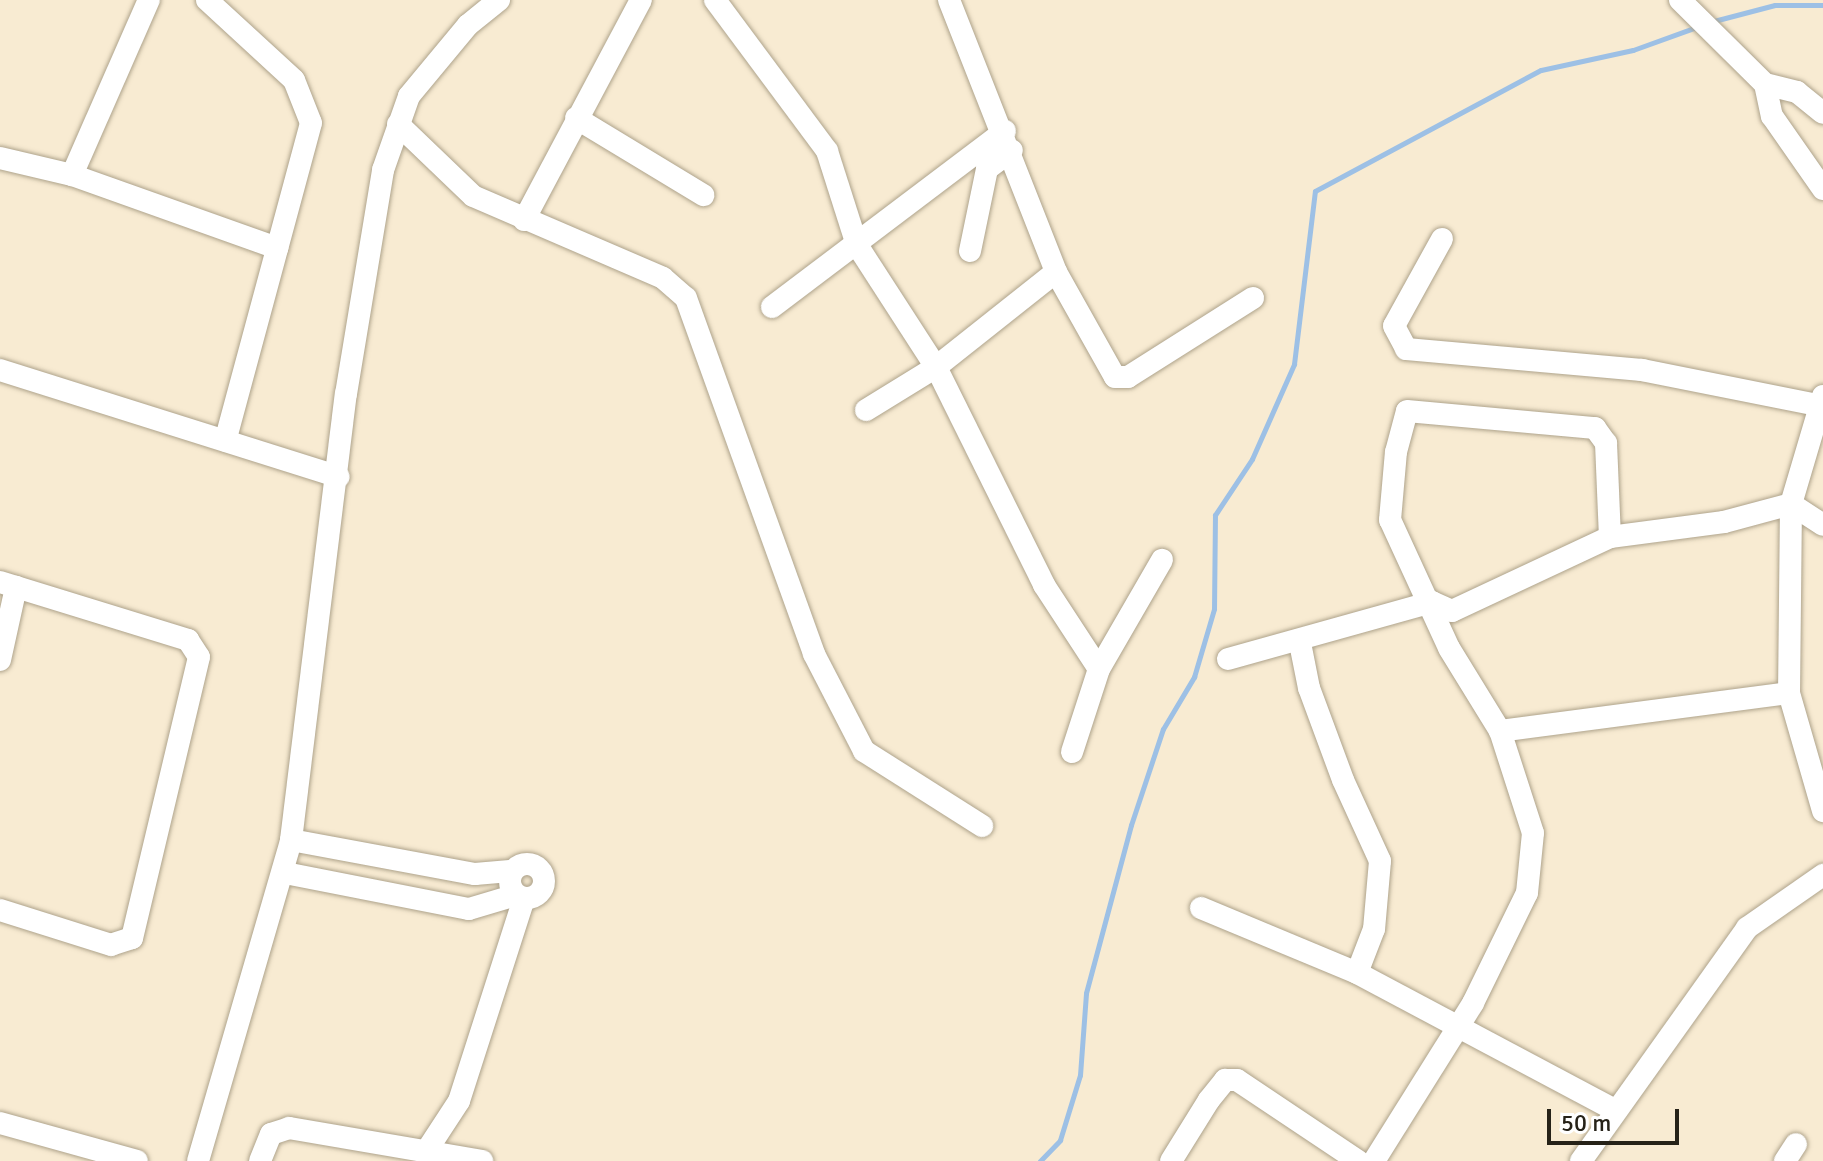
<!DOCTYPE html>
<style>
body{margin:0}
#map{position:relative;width:1823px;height:1161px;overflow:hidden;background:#f8ebd2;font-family:Signika,sans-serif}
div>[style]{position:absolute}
.stream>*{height:5px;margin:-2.5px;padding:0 2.5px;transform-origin:2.5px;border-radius:2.5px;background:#9dc0e5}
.roads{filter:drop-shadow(0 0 2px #aea38b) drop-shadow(0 0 2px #aea38b)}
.minor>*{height:22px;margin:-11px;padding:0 11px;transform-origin:11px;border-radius:11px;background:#fff}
.minor>.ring{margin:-11px;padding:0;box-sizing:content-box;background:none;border:22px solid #fff;border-radius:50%}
span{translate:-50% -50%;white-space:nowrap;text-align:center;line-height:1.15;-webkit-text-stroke:6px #fff;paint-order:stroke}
.scale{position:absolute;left:1547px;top:1109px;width:132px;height:36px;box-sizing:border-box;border:4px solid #262218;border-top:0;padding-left:10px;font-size:24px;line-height:28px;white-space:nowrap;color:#262218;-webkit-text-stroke:6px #fff;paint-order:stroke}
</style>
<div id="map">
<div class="stream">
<i style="left:1710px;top:22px;width:67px;rotate:-14.7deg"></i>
<i style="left:1775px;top:5px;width:48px"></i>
<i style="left:1040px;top:1161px;width:29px;rotate:-46deg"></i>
<i style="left:1060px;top:1140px;width:68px;rotate:-72.9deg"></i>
<i style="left:1080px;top:1075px;width:82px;rotate:-85.8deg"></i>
<i style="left:1086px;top:993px;width:174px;rotate:-75deg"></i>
<i style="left:1131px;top:825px;width:101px;rotate:-71.6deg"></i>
<i style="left:1163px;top:729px;width:61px;rotate:-59.2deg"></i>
<i style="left:1194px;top:677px;width:71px;rotate:-73.6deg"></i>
<i style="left:1214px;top:609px;width:94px;rotate:-89.4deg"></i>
<i style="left:1215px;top:515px;width:67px;rotate:-56.5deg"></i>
<i style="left:1252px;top:459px;width:104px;rotate:-66.1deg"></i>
<i style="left:1294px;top:364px;width:174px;rotate:-83.1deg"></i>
<i style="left:1315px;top:191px;width:256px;rotate:-28.2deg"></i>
<i style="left:1541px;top:70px;width:94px;rotate:-12.3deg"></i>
<i style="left:1633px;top:50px;width:68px;rotate:-19.8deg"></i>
</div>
<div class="roads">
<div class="minor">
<i style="left:207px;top:0;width:118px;rotate:42.6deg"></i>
<i style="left:294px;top:80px;width:46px;rotate:68.4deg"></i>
<i style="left:311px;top:123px;width:329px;rotate:105.1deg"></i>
<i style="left:715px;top:0;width:188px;rotate:53.4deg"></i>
<i style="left:827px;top:151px;width:99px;rotate:72.3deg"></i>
<i style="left:857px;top:245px;width:145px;rotate:57.1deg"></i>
<i style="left:936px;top:367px;width:243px;rotate:63.6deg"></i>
<i style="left:1044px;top:585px;width:100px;rotate:56.8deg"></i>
<i style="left:949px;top:0;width:292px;rotate:68.5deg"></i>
<i style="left:1056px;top:272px;width:120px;rotate:60.7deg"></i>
<i style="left:1115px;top:377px;width:13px"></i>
<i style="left:1128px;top:377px;width:148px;rotate:-32.3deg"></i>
<i style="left:1680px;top:0;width:120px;rotate:44.7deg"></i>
<i style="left:1765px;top:84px;width:33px;rotate:14deg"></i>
<i style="left:1797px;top:92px;width:33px;rotate:39deg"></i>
<i style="left:1765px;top:84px;width:33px;rotate:78deg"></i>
<i style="left:1772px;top:116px;width:89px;rotate:55.1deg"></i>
<i style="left:576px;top:118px;width:149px;rotate:31.2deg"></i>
<i style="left:398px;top:124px;width:104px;rotate:43.8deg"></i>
<i style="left:473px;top:196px;width:207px;rotate:23.3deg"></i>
<i style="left:663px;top:278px;width:30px;rotate:41deg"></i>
<i style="left:686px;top:298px;width:378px;rotate:70.2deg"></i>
<i style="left:814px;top:654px;width:109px;rotate:62.7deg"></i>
<i style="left:864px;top:751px;width:140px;rotate:32.4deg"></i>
<i style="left:0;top:158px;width:74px;rotate:13.3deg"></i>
<i style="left:72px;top:175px;width:218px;rotate:19.6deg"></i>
<i style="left:72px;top:175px;width:191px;rotate:-66.3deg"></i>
<i style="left:524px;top:220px;width:249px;rotate:-62deg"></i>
<i style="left:1442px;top:239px;width:99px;rotate:118.9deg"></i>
<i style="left:1394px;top:326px;width:26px;rotate:62deg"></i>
<i style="left:1406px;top:349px;width:237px;rotate:5.1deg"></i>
<i style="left:1642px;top:370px;width:178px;rotate:11.3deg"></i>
<i style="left:970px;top:251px;width:84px;rotate:-78.3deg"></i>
<i style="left:987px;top:169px;width:31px;rotate:-37deg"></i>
<i style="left:772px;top:307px;width:292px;rotate:-37.1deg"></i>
<i style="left:0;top:370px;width:355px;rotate:17.5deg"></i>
<i style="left:1823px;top:396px;width:113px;rotate:106.5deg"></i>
<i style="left:1791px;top:504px;width:189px;rotate:90.6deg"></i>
<i style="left:1789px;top:693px;width:123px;rotate:73.9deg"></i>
<i style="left:866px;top:410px;width:82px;rotate:-31.6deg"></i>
<i style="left:936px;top:367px;width:153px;rotate:-38.4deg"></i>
<i style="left:0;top:582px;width:197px;rotate:17.1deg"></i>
<i style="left:188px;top:640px;width:20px;rotate:57deg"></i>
<i style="left:199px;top:657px;width:289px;rotate:103.4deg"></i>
<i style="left:132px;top:938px;width:22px;rotate:162deg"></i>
<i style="left:111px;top:945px;width:116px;rotate:-162.5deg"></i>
<i style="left:1300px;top:643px;width:46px;rotate:78.7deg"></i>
<i style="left:1309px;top:688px;width:98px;rotate:69.7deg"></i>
<i style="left:1343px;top:780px;width:89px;rotate:65.4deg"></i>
<i style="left:1380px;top:861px;width:68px;rotate:95deg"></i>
<i style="left:1374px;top:929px;width:47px;rotate:111.1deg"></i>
<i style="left:1228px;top:659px;width:212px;rotate:-15.6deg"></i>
<i style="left:1432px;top:602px;width:22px;rotate:24deg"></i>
<i style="left:1452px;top:611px;width:174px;rotate:-25.1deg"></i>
<i style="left:1610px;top:537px;width:115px;rotate:-7.5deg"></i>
<i style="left:1724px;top:522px;width:69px;rotate:-15deg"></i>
<i style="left:1791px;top:504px;width:38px;rotate:33deg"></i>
<i style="left:0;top:660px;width:75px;rotate:-77.6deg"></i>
<i style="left:1500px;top:731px;width:291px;rotate:-7.5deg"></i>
<i style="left:1072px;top:752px;width:87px;rotate:-72deg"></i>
<i style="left:1099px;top:669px;width:126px;rotate:-60deg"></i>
<i style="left:291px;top:840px;width:187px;rotate:10.5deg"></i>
<i style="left:475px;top:874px;width:38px;rotate:-5deg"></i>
<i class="ring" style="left:510px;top:864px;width:12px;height:12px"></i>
<i style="left:285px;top:873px;width:187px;rotate:11.1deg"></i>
<i style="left:469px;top:909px;width:49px;rotate:-16.6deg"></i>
<i style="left:1201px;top:908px;width:169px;rotate:22.6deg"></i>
<i style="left:1357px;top:973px;width:290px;rotate:28deg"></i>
<i style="left:0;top:1123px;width:142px;rotate:15.5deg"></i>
<i style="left:429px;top:1147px;width:55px;rotate:-56.9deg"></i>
<i style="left:459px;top:1101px;width:213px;rotate:-72.2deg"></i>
<i style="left:198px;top:1161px;width:334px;rotate:-73.8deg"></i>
<i style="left:291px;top:840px;width:449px;rotate:-83deg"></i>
<i style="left:346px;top:394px;width:227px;rotate:-80.6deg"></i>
<i style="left:383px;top:170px;width:78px;rotate:-70.6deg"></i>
<i style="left:409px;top:96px;width:92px;rotate:-50.3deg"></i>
<i style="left:468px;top:25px;width:40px;rotate:-39deg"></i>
<i style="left:260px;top:1161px;width:29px;rotate:-68deg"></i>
<i style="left:271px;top:1134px;width:19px;rotate:-18deg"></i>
<i style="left:289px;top:1128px;width:196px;rotate:9.7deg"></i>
<i style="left:1171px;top:1161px;width:72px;rotate:-58.1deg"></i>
<i style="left:1209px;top:1100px;width:26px;rotate:-51deg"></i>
<i style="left:1225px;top:1080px;width:12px"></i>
<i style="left:1237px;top:1080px;width:146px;rotate:33.8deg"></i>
<i style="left:1374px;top:1161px;width:186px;rotate:-57.9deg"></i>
<i style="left:1473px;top:1003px;width:123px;rotate:-63.9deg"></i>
<i style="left:1527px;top:893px;width:60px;rotate:-84.3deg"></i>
<i style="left:1533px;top:833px;width:107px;rotate:-107.9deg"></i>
<i style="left:1500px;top:731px;width:97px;rotate:-121.6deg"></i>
<i style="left:1449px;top:648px;width:141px;rotate:-114.7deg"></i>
<i style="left:1390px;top:520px;width:68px;rotate:-85deg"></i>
<i style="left:1396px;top:452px;width:42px;rotate:-75deg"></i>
<i style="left:1407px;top:411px;width:189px;rotate:5.2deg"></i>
<i style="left:1595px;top:428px;width:19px;rotate:54deg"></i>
<i style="left:1606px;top:443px;width:94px;rotate:87.6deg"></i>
<i style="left:1581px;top:1161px;width:286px;rotate:-54.5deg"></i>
<i style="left:1747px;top:928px;width:93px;rotate:-34.9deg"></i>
<i style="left:1785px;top:1161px;width:20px;rotate:-57deg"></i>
</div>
</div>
<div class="scale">50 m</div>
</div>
